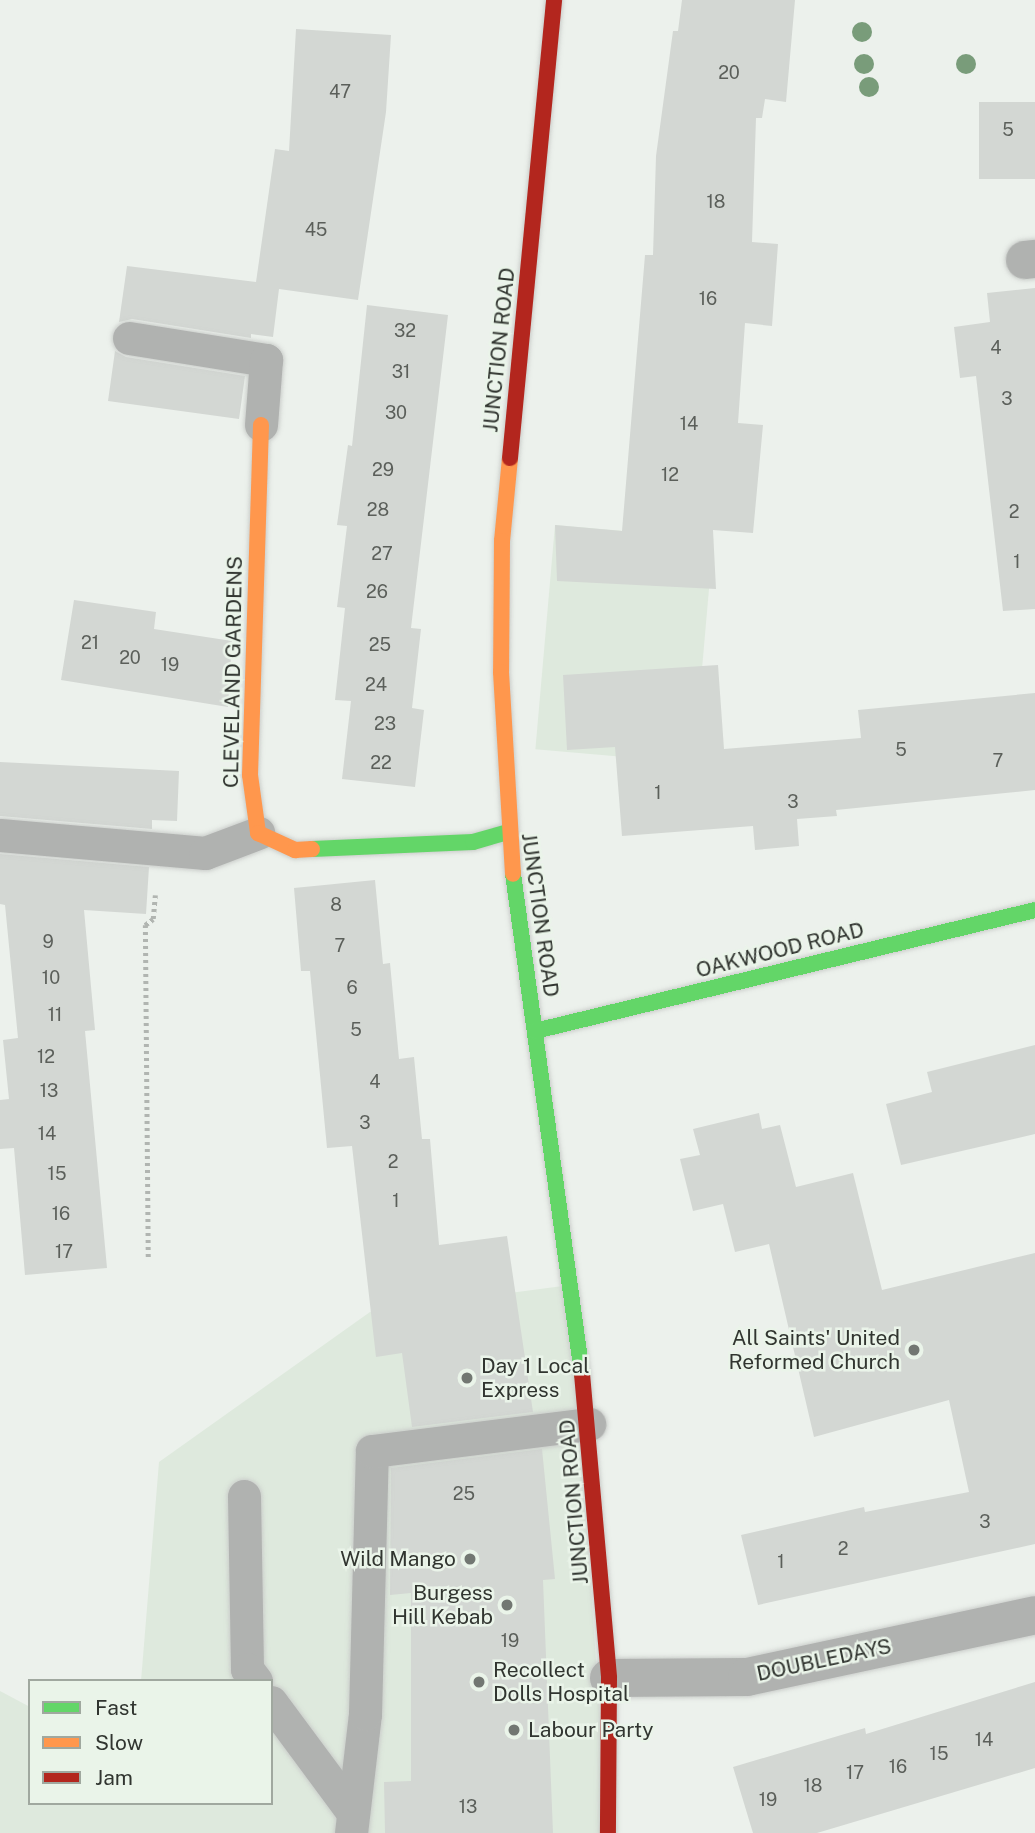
<!DOCTYPE html>
<style>
body{margin:0}
#map{position:relative;width:1035px;height:1833px;overflow:hidden;background:#ecf1ec;font-family:"Public Sans",sans-serif}
div>[style]{position:absolute}
.built>*{inset:0;background:#dee9dd;transform-origin:0 0}
.building>*{inset:0;background:#d3d7d3;transform-origin:0 0}
.path>*{height:4.5px;margin-top:-2.25px;transform-origin:0;background:repeating-linear-gradient(90deg,#b1b5b1 0 3.5px,transparent 0 7px)}
.roads{filter:drop-shadow(0 0 2px #cbcecb) drop-shadow(0 0 2px #cbcecb)}
.lane>*{height:33px;margin:-16.5px;padding:0 16.5px;transform-origin:16.5px;border-radius:16.5px;background:#b0b2b0}
.street>*{height:38px;margin:-19px;padding:0 19px;transform-origin:19px;border-radius:19px;background:#b0b2b0}
.fast>*{height:16px;margin:-8px;padding:0 8px;transform-origin:8px;border-radius:8px;background:#63d668}
.slow>*{height:16px;margin:-8px;padding:0 8px;transform-origin:8px;border-radius:8px;background:#ff974d}
.jam>*{height:16px;margin:-8px;padding:0 8px;transform-origin:8px;border-radius:8px;background:#b3261e}
.trees>*{width:20px;height:20px;margin:-10px;border-radius:50%;background:#799c7a}
.dots>*{width:19px;height:19px;translate:-50% -50%;box-sizing:border-box;border:4px solid #eaf4e9;border-radius:50%}
span{translate:-50% -50%;white-space:nowrap;text-align:center;line-height:1.15;-webkit-text-stroke:5px #eaf4e9;paint-order:stroke}
.number-label{font-size:18px;color:#5b5f5a}
.number-label span{-webkit-text-stroke-width:0}
.street-label{font-size:21px;color:#313530}
.poi-label{font-size:21px;color:#313530}
.right{translate:-100% -50%;text-align:right}
.left{translate:0 -50%;text-align:left}
.legend{position:absolute;left:28px;top:1679px;width:245px;height:126px;box-sizing:border-box;background:#eaf4e9;border:2px solid #a0a89f;margin:0;padding:9px 12px;list-style:none;font-size:21px;color:#313530}
.legend li{display:flex;align-items:center;gap:14px;height:35px}
.legend b{width:35px;border:2px solid #a0a89f}
</style>
<div id="map">
<div class="built">
<i style="left:555px;top:525px;width:159px;height:225px;rotate:5deg"></i>
<i style="clip-path:polygon(570px 1285px,608px 1833px,0 1833px,0 1691px,30px 1707px,30px 1803px,271px 1803px,271px 1681px,141px 1681px,159px 1462px,370px 1312px)"></i>
</div>
<div class="building">
<i style="clip-path:polygon(682px 0,795px 0,786px 102px,765px 99px,762px 118px,756px 118px,752px 242px,778px 244px,772px 326px,745px 323px,738px 423px,763px 425px,753px 533px,713px 530px,716px 589px,557px 581px,555px 525px,622px 531px,645px 255px,653px 255px,656px 156px,673px 31px,678px 31px)"></i>
<i style="clip-path:polygon(296px 29px,391px 35px,386px 112px,358px 300px,279px 289px,273px 337px,251px 334px,251px 338px,132px 319px,119px 322px,127px 266px,256px 282px,275px 149px,289px 151px)"></i>
<i style="left:1035px;top:102px;width:77px;height:56px;rotate:90deg"></i>
<i style="clip-path:polygon(1035px 288px,1035px 609px,1003px 611px,976px 376px,960px 378px,954px 327px,990px 322px,987px 293px)"></i>
<i style="clip-path:polygon(367px 305px,448px 315px,411px 628px,421px 629px,412px 708px,424px 710px,415px 787px,342px 779px,351px 701px,335px 700px,345px 608px,337px 607px,347px 526px,337px 525px,348px 445px,352px 446px)"></i>
<i style="clip-path:polygon(115px 351px,126px 357px,245px 376px,239px 419px,108px 401px)"></i>
<i style="clip-path:polygon(74px 600px,156px 612px,154px 629px,232px 641px,228px 707px,61px 680px)"></i>
<i style="clip-path:polygon(718px 665px,724px 749px,861px 738px,858px 710px,1035px 693px,1035px 790px,836px 810px,837px 816px,797px 819px,799px 846px,755px 850px,753px 826px,622px 836px,615px 747px,567px 750px,563px 675px)"></i>
<i style="clip-path:polygon(0 762px,179px 771px,177px 821px,152px 820px,152px 829px,0 816px)"></i>
<i style="clip-path:polygon(0 854px,149px 867px,146px 914px,84px 910px,95px 1030px,85px 1031px,107px 1268px,25px 1275px,14px 1148px,0 1149px,0 1100px,9px 1099px,3px 1040px,18px 1038px,5px 905px,0 904px)"></i>
<i style="clip-path:polygon(375px 880px,383px 964px,390px 963px,399px 1059px,414px 1057px,422px 1139px,430px 1139px,439px 1245px,507px 1236px,533px 1412px,412px 1427px,402px 1353px,376px 1357px,352px 1146px,327px 1148px,310px 971px,301px 971px,294px 888px)"></i>
<i style="clip-path:polygon(1035px 1045px,1035px 1134px,901px 1165px,886px 1104px,932px 1092px,927px 1072px)"></i>
<i style="clip-path:polygon(759px 1113px,762px 1129px,780px 1125px,796px 1187px,853px 1173px,882px 1290px,1035px 1253px,1035px 1544px,758px 1605px,741px 1535px,864px 1507px,865px 1512px,969px 1492px,949px 1400px,814px 1437px,769px 1244px,735px 1252px,723px 1204px,693px 1211px,680px 1159px,700px 1155px,693px 1129px)"></i>
<i style="clip-path:polygon(542px 1449px,555px 1579px,543px 1580px,553px 1833px,385px 1833px,384px 1782px,411px 1781px,411px 1593px,390px 1595px,391px 1468px)"></i>
<i style="clip-path:polygon(1035px 1682px,1035px 1768px,817px 1833px,753px 1833px,733px 1767px,865px 1728px,866px 1734px)"></i>
</div>
<div class="path">
<i style="left:148px;top:1257px;width:332px;rotate:-90.5deg"></i>
<i style="left:145px;top:925px;width:10px;rotate:-37deg"></i>
<i style="left:153px;top:919px;width:24px;rotate:-85deg"></i>
</div>
<div class="roads">
<div class="lane">
<i style="left:129px;top:338px;width:139px;rotate:9.1deg"></i>
<i style="left:266px;top:360px;width:65px;rotate:94.4deg"></i>
<i style="left:0;top:835px;width:206px;rotate:5deg"></i>
<i style="left:205px;top:853px;width:57px;rotate:-20.7deg"></i>
<i style="left:244px;top:1496px;width:173px;rotate:89deg"></i>
<i style="left:247px;top:1669px;width:15px;rotate:53deg"></i>
<i style="left:271px;top:1702px;width:138px;rotate:53.5deg"></i>
<i style="left:351px;top:1833px;width:120px;rotate:-83.3deg"></i>
<i style="left:365px;top:1714px;width:263px;rotate:-88.5deg"></i>
<i style="left:372px;top:1451px;width:219px;rotate:-7.1deg"></i>
</div>
<div class="street">
<i style="left:1025px;top:260px;width:10px;rotate:-6deg"></i>
<i style="left:609px;top:1678px;width:138px;rotate:-0.4deg"></i>
<i style="left:747px;top:1677px;width:295px;rotate:-12.1deg"></i>
</div>
<div class="fast">
<i style="left:312px;top:849px;width:161px;rotate:-2.5deg"></i>
<i style="left:473px;top:842px;width:35px;rotate:-16deg"></i>
<i style="left:513px;top:874px;width:505px;rotate:82.14deg"></i>
<i style="left:535px;top:1031px;width:514px;rotate:-13.6deg"></i>
</div>
<div class="slow">
<i style="left:261px;top:425px;width:350px;rotate:91.8deg"></i>
<i style="left:250px;top:775px;width:59px;rotate:82.1deg"></i>
<i style="left:258px;top:833px;width:41px;rotate:24.7deg"></i>
<i style="left:295px;top:850px;width:17px;rotate:-3deg"></i>
<i style="left:510px;top:458px;width:83px;rotate:95.5deg"></i>
<i style="left:502px;top:541px;width:131px;rotate:90.4deg"></i>
<i style="left:501px;top:672px;width:202px;rotate:86.6deg"></i>
</div>
<div class="jam">
<i style="left:510px;top:458px;width:460px;rotate:-84.5deg"></i>
<i style="left:582px;top:1374px;width:305px;rotate:84.9deg"></i>
<i style="left:609px;top:1678px;width:155px;rotate:90.4deg"></i>
</div>
</div>
<div class="trees">
<i style="left:862px;top:32px"></i>
<i style="left:864px;top:64px"></i>
<i style="left:966px;top:64px"></i>
<i style="left:869px;top:87px"></i>
</div>
<div class="dots">
<i style="left:914px;top:1350px;background:#727772"></i>
<i style="left:467px;top:1378px;background:#727772"></i>
<i style="left:470px;top:1559px;background:#727772"></i>
<i style="left:507px;top:1605px;background:#727772"></i>
<i style="left:479px;top:1682px;background:#727772"></i>
<i style="left:514px;top:1730px;background:#727772"></i>
</div>
<div class="number-label">
<span style="left:729px;top:73px">20</span>
<span style="left:340px;top:92px">47</span>
<span style="left:1008px;top:130px">5</span>
<span style="left:716px;top:202px">18</span>
<span style="left:316px;top:230px">45</span>
<span style="left:708px;top:299px">16</span>
<span style="left:405px;top:331px">32</span>
<span style="left:996px;top:348px">4</span>
<span style="left:401px;top:372px">31</span>
<span style="left:1007px;top:399px">3</span>
<span style="left:396px;top:413px">30</span>
<span style="left:689px;top:424px">14</span>
<span style="left:383px;top:470px">29</span>
<span style="left:670px;top:475px">12</span>
<span style="left:378px;top:510px">28</span>
<span style="left:1014px;top:512px">2</span>
<span style="left:382px;top:554px">27</span>
<span style="left:1017px;top:562px">1</span>
<span style="left:377px;top:592px">26</span>
<span style="left:90px;top:643px">21</span>
<span style="left:380px;top:645px">25</span>
<span style="left:130px;top:658px">20</span>
<span style="left:170px;top:665px">19</span>
<span style="left:376px;top:685px">24</span>
<span style="left:385px;top:724px">23</span>
<span style="left:901px;top:750px">5</span>
<span style="left:998px;top:761px">7</span>
<span style="left:381px;top:763px">22</span>
<span style="left:658px;top:793px">1</span>
<span style="left:793px;top:802px">3</span>
<span style="left:336px;top:905px">8</span>
<span style="left:48px;top:942px">9</span>
<span style="left:340px;top:946px">7</span>
<span style="left:51px;top:978px">10</span>
<span style="left:352px;top:988px">6</span>
<span style="left:55px;top:1015px">11</span>
<span style="left:356px;top:1030px">5</span>
<span style="left:46px;top:1057px">12</span>
<span style="left:375px;top:1082px">4</span>
<span style="left:49px;top:1091px">13</span>
<span style="left:365px;top:1123px">3</span>
<span style="left:47px;top:1134px">14</span>
<span style="left:393px;top:1162px">2</span>
<span style="left:57px;top:1174px">15</span>
<span style="left:396px;top:1201px">1</span>
<span style="left:61px;top:1214px">16</span>
<span style="left:64px;top:1252px">17</span>
<span style="left:464px;top:1494px">25</span>
<span style="left:985px;top:1522px">3</span>
<span style="left:843px;top:1549px">2</span>
<span style="left:781px;top:1562px">1</span>
<span style="left:510px;top:1641px">19</span>
<span style="left:984px;top:1740px">14</span>
<span style="left:939px;top:1754px">15</span>
<span style="left:898px;top:1767px">16</span>
<span style="left:855px;top:1773px">17</span>
<span style="left:813px;top:1786px">18</span>
<span style="left:768px;top:1800px">19</span>
<span style="left:468px;top:1807px">13</span>
</div>
<div class="street-label">
<span style="left:499px;top:350px;rotate:-84deg">JUNCTION ROAD</span>
<span style="left:233px;top:672px;rotate:-89deg">CLEVELAND GARDENS</span>
<span style="left:540px;top:915px;rotate:82deg">JUNCTION ROAD</span>
<span style="left:780px;top:950px;rotate:-14deg">OAKWOOD ROAD</span>
<span style="left:574px;top:1502px;rotate:-95deg">JUNCTION ROAD</span>
<span style="left:824px;top:1660px;rotate:-12deg">DOUBLEDAYS</span>
</div>
<div class="poi-label">
<span class="right" style="left:900px;top:1350px">All Saints' United<br>Reformed Church</span>
<span class="left" style="left:481px;top:1378px">Day 1 Local<br>Express</span>
<span class="right" style="left:456px;top:1559px">Wild Mango</span>
<span class="right" style="left:493px;top:1605px">Burgess<br>Hill Kebab</span>
<span class="left" style="left:493px;top:1682px">Recollect<br>Dolls Hospital</span>
<span class="left" style="left:528px;top:1730px">Labour Party</span>
</div>
<ul class="legend">
<li><b style="height:9px;background:#63d668"></b>Fast</li>
<li><b style="height:9px;background:#ff974d"></b>Slow</li>
<li><b style="height:9px;background:#b3261e"></b>Jam</li>
</ul>
</div>
